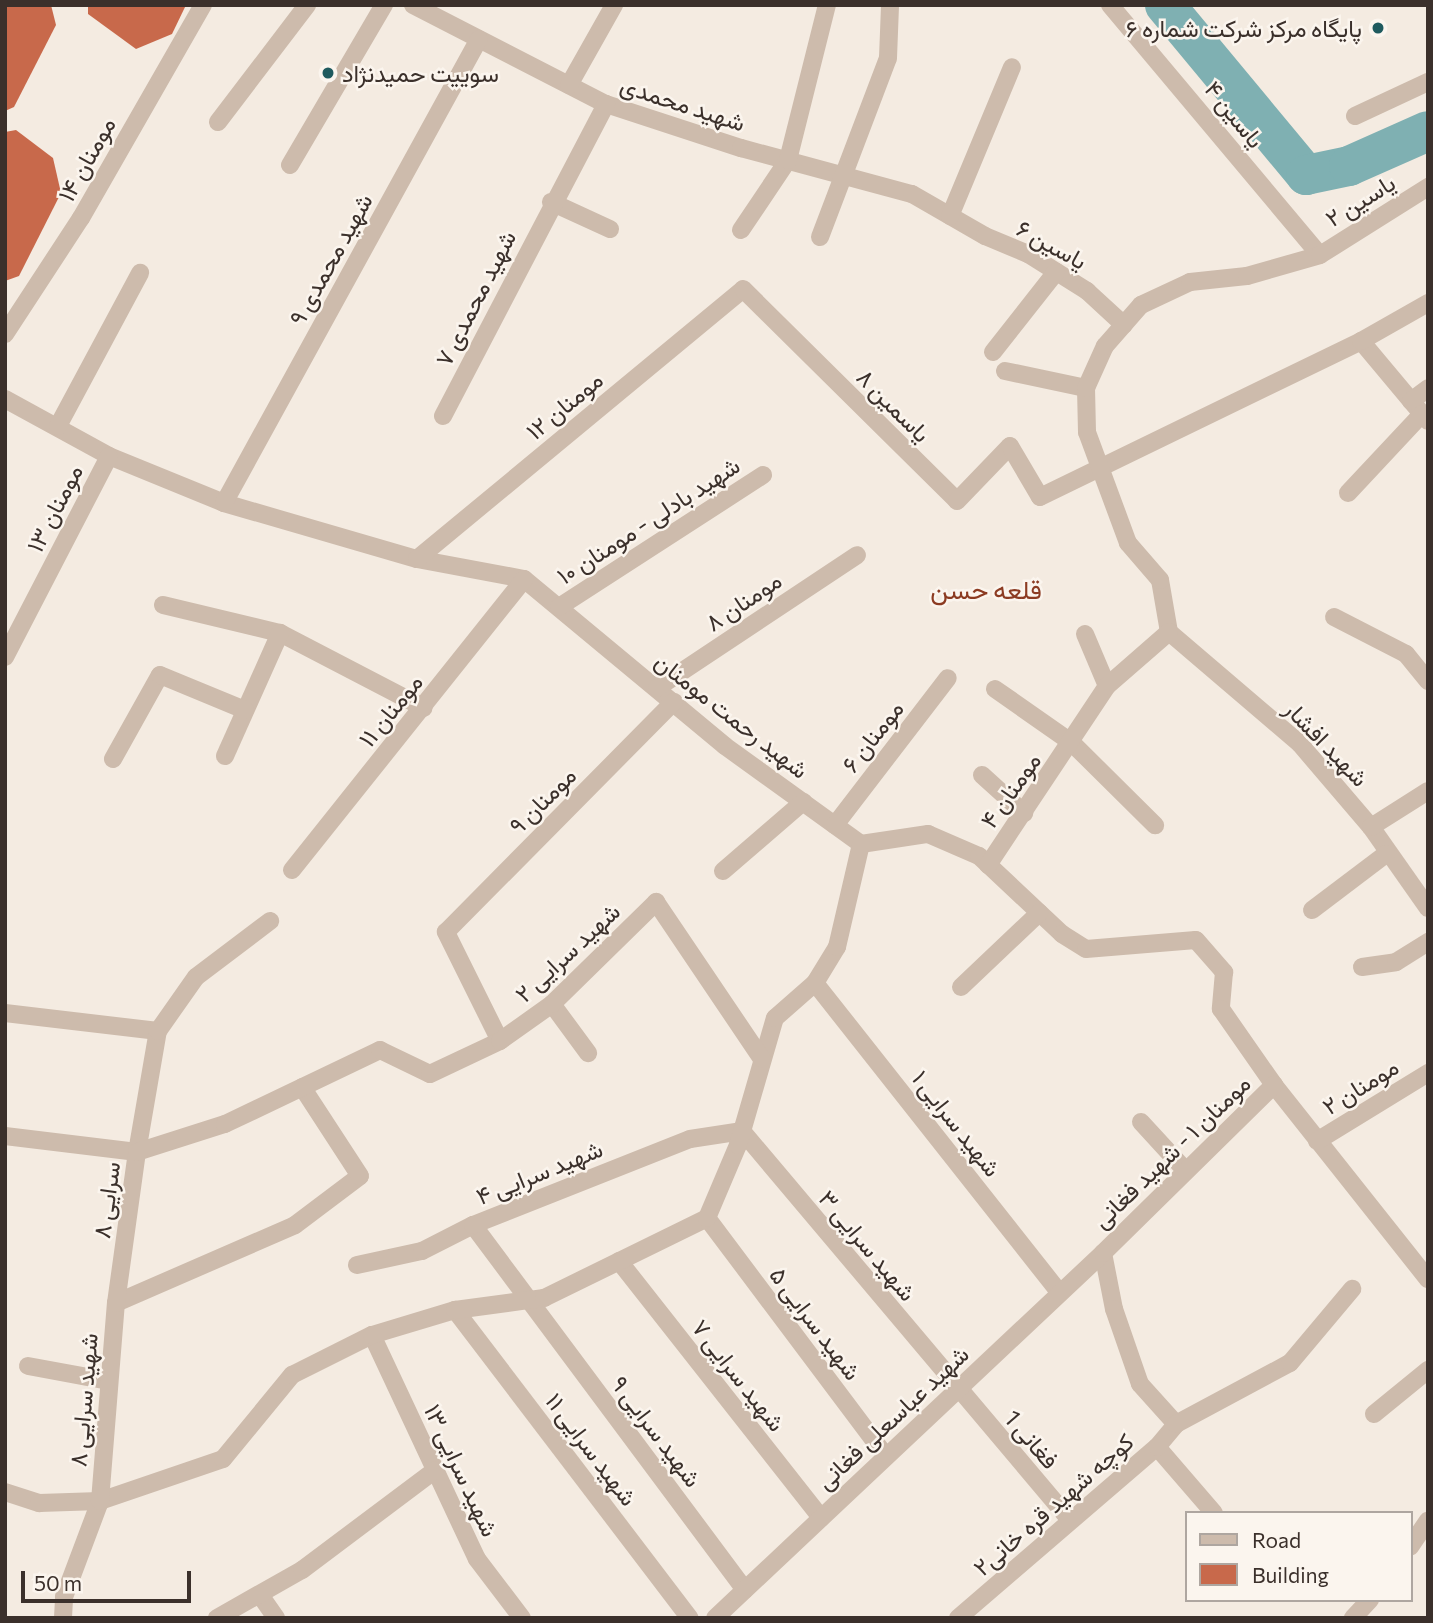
<!DOCTYPE html>
<meta charset="utf-8">
<style>
body{margin:0}
#map{position:relative;width:1433px;height:1623px;overflow:hidden;background:#f4ebe1;font-family:Commissioner,Vazirmatn,sans-serif}
div>[style]{position:absolute}
.river>*{height:40px;margin:-20px;padding:0 20px;transform-origin:20px;border-radius:20px;background:#7fb0b2}
.building>*{inset:0;background:#c8694b}
.minor>*{height:18px;margin:-9px;padding:0 9px;transform-origin:9px;border-radius:9px;background:#cdbbac}
.dots>*{width:19px;height:19px;translate:-50% -50%;box-sizing:border-box;border:4px solid #fbf5ee;border-radius:50%}
span{translate:-50% -50%;white-space:nowrap;text-align:center;line-height:1.15;-webkit-text-stroke:5px #fbf5ee;paint-order:stroke}
.poi-label{font-size:24px;color:#3b302b}
.right{translate:-100% -50%;text-align:right}
.left{translate:0 -50%;text-align:left}
.street-label{font-size:24px;color:#3b302b}
.neighbourhood-label{font-size:26px;color:#8c3b22}
.frame{position:absolute;inset:0;border:7px solid #3b302b;pointer-events:none}
.legend{position:absolute;left:1185px;top:1511px;width:228px;height:91px;box-sizing:border-box;background:#fbf5ee;border:2px solid #aea6a0;margin:0;padding:9px 12px;list-style:none;font-size:21px;color:#3b302b}
.legend li{display:flex;align-items:center;gap:14px;height:35px}
.legend b{width:35px;border:2px solid #aea6a0}
.scale{position:absolute;left:21px;top:1571px;width:170px;height:32px;box-sizing:border-box;border:4px solid #3b302b;border-top:0;padding-left:9px;font-size:21px;line-height:24px;white-space:nowrap;color:#3b302b;-webkit-text-stroke:5px #fbf5ee;paint-order:stroke}
</style>
<div id="map">
<div class="river">
<i style="left:1165px;top:5px;width:221px;rotate:50.3deg"></i>
<i style="left:1306px;top:175px;width:44px;rotate:-11.8deg"></i>
<i style="left:1349px;top:166px;width:86px;rotate:-23.9deg"></i>
</div>
<div class="building">
<i style="clip-path:polygon(5px 5px,51px 5px,56px 25px,14px 107px,5px 111px)"></i>
<i style="clip-path:polygon(88px 5px,186px 5px,172px 34px,136px 49px,88px 14px)"></i>
<i style="clip-path:polygon(16px 130px,53px 158px,61px 193px,19px 276px,5px 281px,5px 132px)"></i>
</div>
<div class="minor">
<i style="left:413px;top:5px;width:217px;rotate:27.2deg"></i>
<i style="left:606px;top:104px;width:142px;rotate:18.1deg"></i>
<i style="left:741px;top:148px;width:177px;rotate:15.1deg"></i>
<i style="left:912px;top:194px;width:84px;rotate:29.9deg"></i>
<i style="left:985px;top:236px;width:47px;rotate:22.7deg"></i>
<i style="left:1028px;top:254px;width:70px;rotate:32.1deg"></i>
<i style="left:1087px;top:291px;width:50px;rotate:42.6deg"></i>
<i style="left:1110px;top:5px;width:326px;rotate:50deg"></i>
<i style="left:569px;top:85px;width:92px;rotate:-60.6deg"></i>
<i style="left:1355px;top:116px;width:81px;rotate:-25deg"></i>
<i style="left:218px;top:122px;width:147px;rotate:-52.7deg"></i>
<i style="left:290px;top:165px;width:186px;rotate:-59.6deg"></i>
<i style="left:551px;top:202px;width:65px;rotate:24.6deg"></i>
<i style="left:950px;top:216px;width:161px;rotate:-67.4deg"></i>
<i style="left:741px;top:230px;width:84px;rotate:-56.1deg"></i>
<i style="left:788px;top:160px;width:160px;rotate:-75.9deg"></i>
<i style="left:820px;top:237px;width:191px;rotate:-69.2deg"></i>
<i style="left:888px;top:58px;width:53px;rotate:-87.8deg"></i>
<i style="left:5px;top:334px;width:139px;rotate:-56.8deg"></i>
<i style="left:81px;top:218px;width:245px;rotate:-60.2deg"></i>
<i style="left:1361px;top:341px;width:104px;rotate:50.1deg"></i>
<i style="left:993px;top:352px;width:102px;rotate:-51.8deg"></i>
<i style="left:1005px;top:371px;width:83px;rotate:11.9deg"></i>
<i style="left:5px;top:399px;width:119px;rotate:28.7deg"></i>
<i style="left:109px;top:456px;width:124px;rotate:22.2deg"></i>
<i style="left:224px;top:503px;width:201px;rotate:16.2deg"></i>
<i style="left:417px;top:559px;width:109px;rotate:10.6deg"></i>
<i style="left:524px;top:579px;width:261px;rotate:39.7deg"></i>
<i style="left:725px;top:746px;width:168px;rotate:35.8deg"></i>
<i style="left:861px;top:844px;width:68px;rotate:-8.5deg"></i>
<i style="left:928px;top:834px;width:56px;rotate:23.3deg"></i>
<i style="left:979px;top:856px;width:114px;rotate:43.2deg"></i>
<i style="left:1062px;top:934px;width:28px;rotate:32deg"></i>
<i style="left:1086px;top:949px;width:110px;rotate:-4.7deg"></i>
<i style="left:1196px;top:940px;width:43px;rotate:48.8deg"></i>
<i style="left:1224px;top:972px;width:37px;rotate:95deg"></i>
<i style="left:1221px;top:1009px;width:93px;rotate:55.1deg"></i>
<i style="left:1274px;top:1085px;width:248px;rotate:51.6deg"></i>
<i style="left:1411px;top:401px;width:21px;rotate:-37deg"></i>
<i style="left:443px;top:416px;width:352px;rotate:-62.4deg"></i>
<i style="left:58px;top:426px;width:174px;rotate:-61.8deg"></i>
<i style="left:1348px;top:493px;width:108px;rotate:-46.9deg"></i>
<i style="left:224px;top:503px;width:529px;rotate:-61.21deg"></i>
<i style="left:417px;top:559px;width:423px;rotate:-39.6deg"></i>
<i style="left:743px;top:289px;width:301px;rotate:44.7deg"></i>
<i style="left:957px;top:501px;width:76px;rotate:-46.1deg"></i>
<i style="left:1010px;top:446px;width:59px;rotate:59.5deg"></i>
<i style="left:1040px;top:497px;width:357px;rotate:-25.9deg"></i>
<i style="left:1361px;top:341px;width:77px;rotate:-29.6deg"></i>
<i style="left:163px;top:605px;width:120px;rotate:13.5deg"></i>
<i style="left:280px;top:633px;width:162px;rotate:27.5deg"></i>
<i style="left:559px;top:607px;width:243px;rotate:-32.9deg"></i>
<i style="left:1334px;top:617px;width:81px;rotate:27.2deg"></i>
<i style="left:1406px;top:654px;width:35px;rotate:51deg"></i>
<i style="left:1169px;top:632px;width:53px;rotate:-99.8deg"></i>
<i style="left:1160px;top:580px;width:49px;rotate:-130.9deg"></i>
<i style="left:1128px;top:543px;width:118px;rotate:-110.3deg"></i>
<i style="left:1087px;top:432px;width:44px;rotate:-91.3deg"></i>
<i style="left:1086px;top:388px;width:46px;rotate:-65.7deg"></i>
<i style="left:1105px;top:346px;width:55px;rotate:-48.7deg"></i>
<i style="left:1141px;top:305px;width:54px;rotate:-25.1deg"></i>
<i style="left:1190px;top:282px;width:57px;rotate:-6deg"></i>
<i style="left:1247px;top:276px;width:76px;rotate:-16deg"></i>
<i style="left:1320px;top:255px;width:128px;rotate:-32.2deg"></i>
<i style="left:1169px;top:632px;width:172px;rotate:40.5deg"></i>
<i style="left:1300px;top:744px;width:109px;rotate:49.5deg"></i>
<i style="left:1371px;top:827px;width:99px;rotate:54.9deg"></i>
<i style="left:1085px;top:634px;width:56px;rotate:67.1deg"></i>
<i style="left:5px;top:657px;width:226px;rotate:-62.6deg"></i>
<i style="left:657px;top:688px;width:240px;rotate:-33.6deg"></i>
<i style="left:995px;top:689px;width:94px;rotate:35deg"></i>
<i style="left:1072px;top:743px;width:117px;rotate:44.7deg"></i>
<i style="left:225px;top:756px;width:135px;rotate:-65.9deg"></i>
<i style="left:113px;top:759px;width:96px;rotate:-60.8deg"></i>
<i style="left:160px;top:675px;width:92px;rotate:22.4deg"></i>
<i style="left:982px;top:775px;width:57px;rotate:42.1deg"></i>
<i style="left:835px;top:825px;width:185px;rotate:-52.5deg"></i>
<i style="left:1371px;top:827px;width:67px;rotate:-32.3deg"></i>
<i style="left:988px;top:865px;width:215px;rotate:-56.4deg"></i>
<i style="left:1107px;top:686px;width:82px;rotate:-41.1deg"></i>
<i style="left:292px;top:870px;width:372px;rotate:-51.4deg"></i>
<i style="left:723px;top:871px;width:106px;rotate:-40.8deg"></i>
<i style="left:1312px;top:910px;width:93px;rotate:-37.1deg"></i>
<i style="left:1362px;top:967px;width:34px;rotate:-8deg"></i>
<i style="left:1396px;top:962px;width:38px;rotate:-32deg"></i>
<i style="left:815px;top:983px;width:395px;rotate:51.7deg"></i>
<i style="left:961px;top:987px;width:108px;rotate:-43.5deg"></i>
<i style="left:552px;top:1004px;width:61px;rotate:53.7deg"></i>
<i style="left:5px;top:1013px;width:154px;rotate:6.7deg"></i>
<i style="left:500px;top:1041px;width:122px;rotate:-116.4deg"></i>
<i style="left:446px;top:932px;width:324px;rotate:-45.3deg"></i>
<i style="left:1141px;top:1122px;width:64px;rotate:47.5deg"></i>
<i style="left:5px;top:1136px;width:133px;rotate:6.9deg"></i>
<i style="left:137px;top:1152px;width:123px;rotate:-80.2deg"></i>
<i style="left:158px;top:1031px;width:66px;rotate:-54.9deg"></i>
<i style="left:196px;top:977px;width:93px;rotate:-37.1deg"></i>
<i style="left:1317px;top:1141px;width:130px;rotate:-31.5deg"></i>
<i style="left:707px;top:1218px;width:298px;rotate:53.1deg"></i>
<i style="left:473px;top:1225px;width:455px;rotate:53.3deg"></i>
<i style="left:1103px;top:1253px;width:57px;rotate:78.9deg"></i>
<i style="left:1114px;top:1309px;width:79px;rotate:70.9deg"></i>
<i style="left:1140px;top:1384px;width:54px;rotate:48deg"></i>
<i style="left:619px;top:1261px;width:327px;rotate:51.8deg"></i>
<i style="left:357px;top:1265px;width:66px;rotate:-12.2deg"></i>
<i style="left:422px;top:1251px;width:57px;rotate:-27deg"></i>
<i style="left:473px;top:1225px;width:233px;rotate:-21.6deg"></i>
<i style="left:690px;top:1139px;width:53px;rotate:-8.7deg"></i>
<i style="left:742px;top:1131px;width:509px;rotate:49.86deg"></i>
<i style="left:116px;top:1303px;width:195px;rotate:-23.5deg"></i>
<i style="left:295px;top:1225px;width:81px;rotate:-37deg"></i>
<i style="left:360px;top:1176px;width:106px;rotate:-123.1deg"></i>
<i style="left:455px;top:1310px;width:387px;rotate:52.7deg"></i>
<i style="left:372px;top:1335px;width:247px;rotate:64.9deg"></i>
<i style="left:477px;top:1559px;width:74px;rotate:52.7deg"></i>
<i style="left:28px;top:1366px;width:82px;rotate:10.5deg"></i>
<i style="left:1374px;top:1414px;width:70px;rotate:-39.2deg"></i>
<i style="left:1157px;top:1447px;width:87px;rotate:49.2deg"></i>
<i style="left:5px;top:1492px;width:36px;rotate:18deg"></i>
<i style="left:39px;top:1503px;width:61px;rotate:-1.9deg"></i>
<i style="left:100px;top:1501px;width:130px;rotate:-18.9deg"></i>
<i style="left:223px;top:1459px;width:109px;rotate:-50.6deg"></i>
<i style="left:292px;top:1375px;width:89px;rotate:-26.6deg"></i>
<i style="left:372px;top:1335px;width:87px;rotate:-16.8deg"></i>
<i style="left:455px;top:1310px;width:90px;rotate:-7.7deg"></i>
<i style="left:544px;top:1298px;width:182px;rotate:-26.1deg"></i>
<i style="left:707px;top:1218px;width:79px;rotate:-67deg"></i>
<i style="left:738px;top:1145px;width:132px;rotate:-73.8deg"></i>
<i style="left:775px;top:1018px;width:53px;rotate:-41.2deg"></i>
<i style="left:815px;top:983px;width:42px;rotate:-58.6deg"></i>
<i style="left:837px;top:947px;width:106px;rotate:-76.9deg"></i>
<i style="left:1410px;top:1547px;width:32px;rotate:-56deg"></i>
<i style="left:260px;top:1595px;width:28px;rotate:55deg"></i>
<i style="left:63px;top:1618px;width:21px;rotate:-87deg"></i>
<i style="left:64px;top:1597px;width:103px;rotate:-69.4deg"></i>
<i style="left:100px;top:1501px;width:199px;rotate:-85.4deg"></i>
<i style="left:116px;top:1303px;width:152px;rotate:-82.1deg"></i>
<i style="left:137px;top:1152px;width:92px;rotate:-17.7deg"></i>
<i style="left:225px;top:1124px;width:172px;rotate:-25.5deg"></i>
<i style="left:380px;top:1050px;width:55px;rotate:25.6deg"></i>
<i style="left:430px;top:1074px;width:77px;rotate:-25.2deg"></i>
<i style="left:500px;top:1041px;width:64px;rotate:-35.4deg"></i>
<i style="left:552px;top:1004px;width:146px;rotate:-44.4deg"></i>
<i style="left:656px;top:902px;width:189px;rotate:56deg"></i>
<i style="left:217px;top:1618px;width:98px;rotate:-29.5deg"></i>
<i style="left:302px;top:1570px;width:166px;rotate:-36.9deg"></i>
<i style="left:715px;top:1618px;width:533px;rotate:-43.25deg"></i>
<i style="left:1103px;top:1253px;width:240px;rotate:-44.5deg"></i>
<i style="left:958px;top:1618px;width:262px;rotate:-40.7deg"></i>
<i style="left:1157px;top:1447px;width:30px;rotate:-50deg"></i>
<i style="left:1176px;top:1424px;width:129px;rotate:-28.2deg"></i>
<i style="left:1290px;top:1363px;width:97px;rotate:-50deg"></i>
<i style="left:1353px;top:1618px;width:25px;rotate:-47deg"></i>
</div>
<div class="dots">
<i style="left:1378px;top:28px;background:#1f5a5e"></i>
<i style="left:328px;top:73px;background:#1f5a5e"></i>
</div>
<div class="poi-label">
<span class="right" style="left:1362px;top:28px">پایگاه مرکز شرکت شماره ۶</span>
<span class="left" style="left:342px;top:73px">سوییت حمیدنژاد</span>
</div>
<div class="street-label">
<span style="left:683px;top:103px;rotate:18deg">شهید محمدی</span>
<span style="left:1235px;top:114px;rotate:51deg">یاسین ۴</span>
<span style="left:86px;top:159px;rotate:-61deg">مومنان ۱۴</span>
<span style="left:1360px;top:200px;rotate:-32deg">یاسین ۲</span>
<span style="left:1052px;top:244px;rotate:29deg">یاسین ۶</span>
<span style="left:330px;top:259px;rotate:-61deg">۹ شهید محمدی</span>
<span style="left:475px;top:298px;rotate:-63deg">شهید محمدی ۷</span>
<span style="left:564px;top:405px;rotate:-40deg">مومنان ۱۲</span>
<span style="left:894px;top:405px;rotate:45deg">یاسمین ۸</span>
<span style="left:54px;top:508px;rotate:-63deg">مومنان ۱۳</span>
<span style="left:648px;top:520px;rotate:-33deg">شهید بادلی - مومنان ۱۰</span>
<span style="left:743px;top:601px;rotate:-34deg">مومنان ۸</span>
<span style="left:390px;top:710px;rotate:-51deg">مومنان ۱۱</span>
<span style="left:732px;top:715px;rotate:38deg">شهید رحمت مومنان</span>
<span style="left:872px;top:736px;rotate:-52deg">مومنان ۶</span>
<span style="left:1327px;top:743px;rotate:46deg">شهید افشار</span>
<span style="left:1010px;top:790px;rotate:-55deg">۴ مومنان</span>
<span style="left:542px;top:800px;rotate:-45deg">مومنان ۹</span>
<span style="left:567px;top:952px;rotate:-43deg">شهید سرایی ۲</span>
<span style="left:1360px;top:1086px;rotate:-32deg">۲ مومنان</span>
<span style="left:957px;top:1123px;rotate:52deg">شهید سرایی ۱</span>
<span style="left:1171px;top:1151px;rotate:-44deg">مومنان ۱ - شهید فغانی</span>
<span style="left:539px;top:1172px;rotate:-22deg">شهید سرایی ۴</span>
<span style="left:106px;top:1200px;rotate:-82deg">سرایی ۸</span>
<span style="left:868px;top:1245px;rotate:50deg">شهید سرایی ۳</span>
<span style="left:816px;top:1323px;rotate:53deg">شهید سرایی ۵</span>
<span style="left:739px;top:1375px;rotate:52deg">شهید سرایی ۷</span>
<span style="left:83px;top:1400px;rotate:-85deg">شهید سرایی ۸</span>
<span style="left:892px;top:1417px;rotate:-43deg">شهید عباسعلی فغانی</span>
<span style="left:657px;top:1431px;rotate:53deg">شهید سرایی ۹</span>
<span style="left:1032px;top:1439px;rotate:49deg">فغانی 1</span>
<span style="left:592px;top:1449px;rotate:53deg">شهید سرایی ۱۱</span>
<span style="left:462px;top:1470px;rotate:65deg">شهید سرایی ۱۳</span>
<span style="left:1053px;top:1504px;rotate:-41deg">کوچه شهید قره خانی۲</span>
</div>
<div class="neighbourhood-label">
<span style="left:986px;top:589px">قلعه حسن</span>
</div>
<div class="frame"></div>
<ul class="legend">
<li><b style="height:9px;background:#cdbbac"></b>Road</li>
<li><b style="height:19px;background:#c8694b"></b>Building</li>
</ul>
<div class="scale">50 m</div>
</div>
